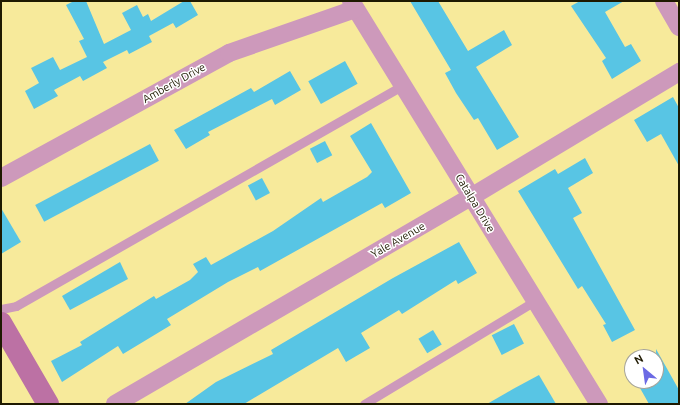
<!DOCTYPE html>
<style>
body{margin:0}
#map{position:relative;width:680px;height:405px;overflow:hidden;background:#f7ea9b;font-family:Ubuntu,sans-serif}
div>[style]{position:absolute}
.building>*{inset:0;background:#58c5e4;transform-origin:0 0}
.lane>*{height:9px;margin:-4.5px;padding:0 4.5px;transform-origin:4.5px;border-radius:4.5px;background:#cd99bb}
.street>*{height:18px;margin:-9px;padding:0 9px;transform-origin:9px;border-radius:9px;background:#cd99bb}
.secondary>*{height:22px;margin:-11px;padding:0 11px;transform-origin:11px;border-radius:11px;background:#bc71a4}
span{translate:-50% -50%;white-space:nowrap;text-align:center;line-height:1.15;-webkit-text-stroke:3px #fff;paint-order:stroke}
.street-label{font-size:11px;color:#1e1900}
.frame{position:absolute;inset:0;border:2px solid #1e1900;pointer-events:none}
.north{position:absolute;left:624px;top:349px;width:40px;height:40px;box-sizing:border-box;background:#fff;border:1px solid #a5a399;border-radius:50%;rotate:331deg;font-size:11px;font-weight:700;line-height:16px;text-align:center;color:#1e1900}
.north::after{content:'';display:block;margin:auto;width:14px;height:18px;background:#6c6ae4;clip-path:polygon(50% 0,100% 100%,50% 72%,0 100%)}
</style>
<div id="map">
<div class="building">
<i style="clip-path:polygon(74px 1px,86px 1px,104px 44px,131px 30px,122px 13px,137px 5px,143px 17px,148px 14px,151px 21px,184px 1px,190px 1px,198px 15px,176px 28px,173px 23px,149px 36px,152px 42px,129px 54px,127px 50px,103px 62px,107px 68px,83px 81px,80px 76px,54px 90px,58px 96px,34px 109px,25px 91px,39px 83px,31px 68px,53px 57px,60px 70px,87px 57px,79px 41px,84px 39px,66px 5px)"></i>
<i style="clip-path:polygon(410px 1px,438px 1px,468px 51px,504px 30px,512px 45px,476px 67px,519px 137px,497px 150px,478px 118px,474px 120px,456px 93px,445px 73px,451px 70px)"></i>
<i style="clip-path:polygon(580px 1px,624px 1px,605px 12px,625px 47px,631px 44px,641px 61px,612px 79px,602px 61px,606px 58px,571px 6px)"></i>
<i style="left:345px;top:61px;width:26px;height:42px;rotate:61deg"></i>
<i style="clip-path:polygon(290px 71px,301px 90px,275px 105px,272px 99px,208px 132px,210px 135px,186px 149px,174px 130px,251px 88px,254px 92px)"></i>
<i style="clip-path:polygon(673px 97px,679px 108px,679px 166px,661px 134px,647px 142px,634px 120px)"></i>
<i style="clip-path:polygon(371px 123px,411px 193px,385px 208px,382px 203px,260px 271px,258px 267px,228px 282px,167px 319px,171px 325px,123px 354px,118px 346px,62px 382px,51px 361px,82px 345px,80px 342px,154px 296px,156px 299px,190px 280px,198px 272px,193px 264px,206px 257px,211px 265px,273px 231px,321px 198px,323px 202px,367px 177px,372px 172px,350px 136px)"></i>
<i style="left:325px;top:141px;width:16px;height:17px;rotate:63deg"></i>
<i style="left:150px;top:144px;width:19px;height:130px;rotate:62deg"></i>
<i style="clip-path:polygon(585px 158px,593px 173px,568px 188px,582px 213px,573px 218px,635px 330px,612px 342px,603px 325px,606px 324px,582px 286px,578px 289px,518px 191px,555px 169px,558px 174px)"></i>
<i style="left:262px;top:178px;width:17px;height:16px;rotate:62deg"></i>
<i style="clip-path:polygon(1px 208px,21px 242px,1px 254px)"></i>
<i style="clip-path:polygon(459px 242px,477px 273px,458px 284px,456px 280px,402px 314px,399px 310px,361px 333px,370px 348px,346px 362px,338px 348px,244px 404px,185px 404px,216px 382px,273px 354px,271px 350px,393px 278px)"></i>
<i style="clip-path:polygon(120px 262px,128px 279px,70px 310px,62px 296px)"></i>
<i style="left:514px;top:324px;width:22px;height:25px;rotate:63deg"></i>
<i style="left:433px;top:330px;width:17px;height:17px;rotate:59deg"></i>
<i style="clip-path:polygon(656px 349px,679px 390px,679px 404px,649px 404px,636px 381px,656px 381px)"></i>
<i style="clip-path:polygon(539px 375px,556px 404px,487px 404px,513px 389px)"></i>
</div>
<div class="lane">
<i style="left:1px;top:309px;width:15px;rotate:-11deg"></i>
<i style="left:16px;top:306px;width:446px;rotate:-29.7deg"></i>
<i style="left:364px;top:404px;width:200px;rotate:-31.1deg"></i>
</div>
<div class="street">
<i style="left:351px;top:1px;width:473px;rotate:58.4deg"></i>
<i style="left:664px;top:1px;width:30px;rotate:60deg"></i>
<i style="left:1px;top:178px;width:260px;rotate:-28.7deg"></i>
<i style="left:229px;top:53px;width:133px;rotate:-19.2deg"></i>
<i style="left:115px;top:404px;width:412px;rotate:-30.2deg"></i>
<i style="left:471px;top:197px;width:243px;rotate:-31deg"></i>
</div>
<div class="secondary">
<i style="left:1px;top:323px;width:94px;rotate:59.9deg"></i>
</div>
<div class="street-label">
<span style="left:174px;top:83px;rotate:-29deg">Amberly Drive</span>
<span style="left:475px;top:203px;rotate:59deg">Catalpa Drive</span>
<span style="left:398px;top:240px;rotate:-30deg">Yale Avenue</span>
</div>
<div class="frame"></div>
<div class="north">N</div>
</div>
